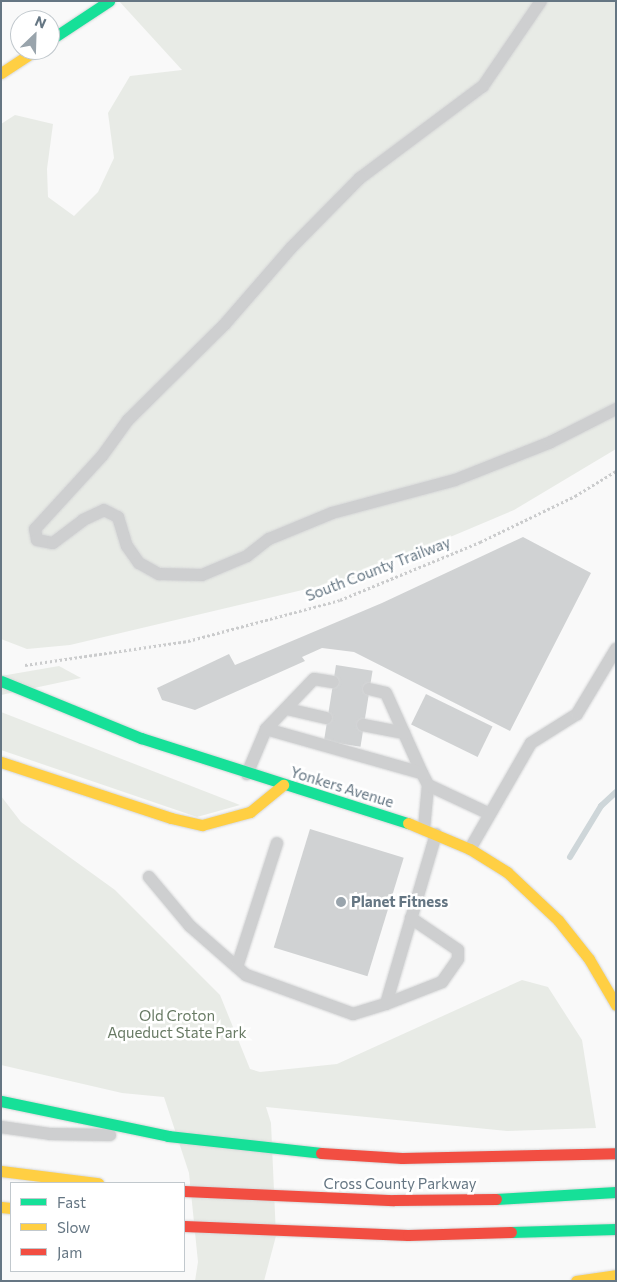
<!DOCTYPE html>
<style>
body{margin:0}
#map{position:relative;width:617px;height:1282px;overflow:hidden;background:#f9f9f9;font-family:Commissioner,sans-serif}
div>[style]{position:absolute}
.green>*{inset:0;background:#e8ebe6}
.stream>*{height:6px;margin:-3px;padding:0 3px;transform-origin:3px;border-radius:3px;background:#ced6d9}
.building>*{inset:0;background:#d0d2d3;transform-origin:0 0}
.path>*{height:3px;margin-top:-1.5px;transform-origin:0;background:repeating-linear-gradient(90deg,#cbcccd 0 2.5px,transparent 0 5px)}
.roads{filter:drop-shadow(0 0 1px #d5d6d7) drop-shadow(0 0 1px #d5d6d7)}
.lane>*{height:12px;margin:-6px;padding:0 6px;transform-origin:6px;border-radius:6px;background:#cecfd0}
.fast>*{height:11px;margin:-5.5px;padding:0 5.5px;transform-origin:5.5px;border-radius:5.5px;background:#16e098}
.slow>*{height:11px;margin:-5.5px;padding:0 5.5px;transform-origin:5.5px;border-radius:5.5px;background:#ffcf43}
.jam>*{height:11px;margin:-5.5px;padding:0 5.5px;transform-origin:5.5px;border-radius:5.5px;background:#f24e42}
.dots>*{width:14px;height:14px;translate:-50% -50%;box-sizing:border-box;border:2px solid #fff;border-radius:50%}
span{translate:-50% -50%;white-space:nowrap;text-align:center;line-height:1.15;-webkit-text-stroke:5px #fff;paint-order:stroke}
.street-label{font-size:15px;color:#657683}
.poi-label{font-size:15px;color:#657683;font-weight:700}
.left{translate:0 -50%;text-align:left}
.park-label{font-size:15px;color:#687a64}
.frame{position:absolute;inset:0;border:2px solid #657683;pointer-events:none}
.legend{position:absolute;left:10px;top:1182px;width:175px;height:90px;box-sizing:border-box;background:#fff;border:1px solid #c1c8cd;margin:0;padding:6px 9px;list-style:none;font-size:15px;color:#657683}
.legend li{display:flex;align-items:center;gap:10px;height:25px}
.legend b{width:25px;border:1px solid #c1c8cd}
.north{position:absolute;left:10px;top:10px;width:50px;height:50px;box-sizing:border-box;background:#fff;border:1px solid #c1c8cd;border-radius:50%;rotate:24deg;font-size:14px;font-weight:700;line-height:20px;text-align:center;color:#657683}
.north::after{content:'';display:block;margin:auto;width:18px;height:22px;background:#99a4ac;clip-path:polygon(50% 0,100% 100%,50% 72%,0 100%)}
</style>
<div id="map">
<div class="green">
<i style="clip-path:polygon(119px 1px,616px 1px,616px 449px,514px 510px,353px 578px,70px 645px,27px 649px,1px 639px,1px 124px,15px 115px,53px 124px,47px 169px,48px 197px,74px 216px,98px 192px,114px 158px,108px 113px,130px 76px,182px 70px)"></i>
<i style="clip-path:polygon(59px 666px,81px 678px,1px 695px,1px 676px)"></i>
<i style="clip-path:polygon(1px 712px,240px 805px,197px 817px,1px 750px)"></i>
<i style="clip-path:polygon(1px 796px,21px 822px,115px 890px,220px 995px,250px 1069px,260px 1072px,337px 1064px,522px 980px,548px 987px,582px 1040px,596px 1128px,507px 1131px,266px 1107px,271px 1123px,276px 1236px,264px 1281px,195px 1281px,198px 1262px,189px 1173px,164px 1097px,122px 1093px,1px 1065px)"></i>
</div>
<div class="stream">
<i style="left:570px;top:857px;width:60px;rotate:-58.7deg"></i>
<i style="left:601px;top:806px;width:21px;rotate:-43deg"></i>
</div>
<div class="building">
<i style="clip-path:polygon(523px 537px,591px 573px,510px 731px,354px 652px,322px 648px,302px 657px,305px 661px,195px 710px,162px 700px,157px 688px,229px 654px,235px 665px,382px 603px)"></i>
<i style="left:336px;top:665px;width:37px;height:77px;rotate:9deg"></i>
<i style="left:426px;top:694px;width:74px;height:34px;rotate:26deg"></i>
<i style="left:310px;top:829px;width:98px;height:124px;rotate:17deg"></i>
</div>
<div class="path">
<i style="left:25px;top:665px;width:165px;rotate:-8.4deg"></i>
<i style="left:188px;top:641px;width:157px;rotate:-15.1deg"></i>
<i style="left:340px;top:600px;width:152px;rotate:-22.5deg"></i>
<i style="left:480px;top:542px;width:106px;rotate:-25.8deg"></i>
<i style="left:575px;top:496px;width:48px;rotate:-31.4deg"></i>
</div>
<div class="roads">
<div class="lane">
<i style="left:541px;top:1px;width:103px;rotate:124.3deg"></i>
<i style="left:483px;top:86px;width:154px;rotate:143.2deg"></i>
<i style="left:360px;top:178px;width:98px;rotate:134.6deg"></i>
<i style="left:291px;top:248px;width:101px;rotate:131deg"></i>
<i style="left:225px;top:324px;width:136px;rotate:135.3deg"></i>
<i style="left:128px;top:420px;width:44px;rotate:125.8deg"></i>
<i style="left:102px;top:456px;width:99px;rotate:132.5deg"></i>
<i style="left:35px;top:529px;width:11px;rotate:80deg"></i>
<i style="left:37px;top:540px;width:16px;rotate:11deg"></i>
<i style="left:53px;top:543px;width:38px;rotate:-37deg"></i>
<i style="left:83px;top:520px;width:23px;rotate:-25deg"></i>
<i style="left:104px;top:510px;width:16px;rotate:27deg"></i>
<i style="left:118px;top:517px;width:30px;rotate:73deg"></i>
<i style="left:127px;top:546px;width:21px;rotate:55deg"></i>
<i style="left:139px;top:563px;width:23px;rotate:29deg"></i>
<i style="left:159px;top:574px;width:43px;rotate:1.3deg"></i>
<i style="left:202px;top:575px;width:49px;rotate:-22.9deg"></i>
<i style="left:247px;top:556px;width:28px;rotate:-38deg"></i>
<i style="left:269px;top:539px;width:68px;rotate:-22.4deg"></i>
<i style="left:332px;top:513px;width:127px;rotate:-15deg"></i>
<i style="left:455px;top:480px;width:103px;rotate:-21.6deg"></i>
<i style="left:551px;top:442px;width:73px;rotate:-26.9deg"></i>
<i style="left:369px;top:689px;width:17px;rotate:13deg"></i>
<i style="left:386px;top:693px;width:88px;rotate:65.8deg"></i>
<i style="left:287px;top:709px;width:40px;rotate:13deg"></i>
<i style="left:363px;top:725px;width:42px;rotate:11deg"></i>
<i style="left:266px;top:729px;width:162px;rotate:15.8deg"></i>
<i style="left:422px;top:773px;width:13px;rotate:63deg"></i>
<i style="left:428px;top:785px;width:44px;rotate:95.2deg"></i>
<i style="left:247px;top:774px;width:49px;rotate:-67.1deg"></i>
<i style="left:266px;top:729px;width:69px;rotate:-46.2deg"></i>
<i style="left:314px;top:679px;width:19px;rotate:9deg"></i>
<i style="left:428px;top:785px;width:68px;rotate:25.1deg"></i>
<i style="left:470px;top:849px;width:122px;rotate:-60.1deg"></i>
<i style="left:531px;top:743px;width:54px;rotate:-32.2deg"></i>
<i style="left:577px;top:714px;width:76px;rotate:-59deg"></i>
<i style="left:149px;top:877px;width:64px;rotate:50.1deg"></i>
<i style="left:190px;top:926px;width:74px;rotate:41.2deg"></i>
<i style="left:246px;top:975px;width:114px;rotate:20deg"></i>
<i style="left:353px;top:1014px;width:34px;rotate:-17deg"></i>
<i style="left:386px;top:1004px;width:177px;rotate:-73.6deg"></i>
<i style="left:237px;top:967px;width:130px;rotate:-72.1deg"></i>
<i style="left:386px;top:1004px;width:60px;rotate:-21.4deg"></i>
<i style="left:442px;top:982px;width:28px;rotate:-55deg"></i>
<i style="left:458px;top:959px;width:9px;rotate:-90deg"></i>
<i style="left:458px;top:950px;width:57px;rotate:-145.8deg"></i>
<i style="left:1px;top:1127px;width:49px;rotate:8.1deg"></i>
<i style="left:50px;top:1134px;width:60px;rotate:1deg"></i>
</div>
<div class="fast">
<i style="left:50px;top:40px;width:71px;rotate:-33.5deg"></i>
<i style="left:1px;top:681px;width:151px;rotate:22.2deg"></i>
<i style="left:141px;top:738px;width:280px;rotate:17.7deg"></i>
<i style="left:1px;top:1101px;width:171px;rotate:11.8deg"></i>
<i style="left:168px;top:1136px;width:154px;rotate:6.3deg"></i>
<i style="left:496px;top:1199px;width:120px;rotate:-3.3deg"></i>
<i style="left:511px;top:1232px;width:105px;rotate:-1.6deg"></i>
</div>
<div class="slow">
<i style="left:1px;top:73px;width:42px;rotate:-33.3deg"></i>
<i style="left:1px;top:762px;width:179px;rotate:18.2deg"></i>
<i style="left:171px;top:818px;width:32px;rotate:13deg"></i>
<i style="left:202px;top:825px;width:50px;rotate:-15.2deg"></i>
<i style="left:250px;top:812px;width:43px;rotate:-39.3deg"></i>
<i style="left:408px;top:823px;width:67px;rotate:22.8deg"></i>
<i style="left:470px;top:849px;width:44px;rotate:31.9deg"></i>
<i style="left:507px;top:872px;width:70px;rotate:43.3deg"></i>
<i style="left:558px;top:920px;width:50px;rotate:51.5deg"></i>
<i style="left:589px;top:959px;width:53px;rotate:59.6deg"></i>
<i style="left:1px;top:1171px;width:98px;rotate:7.1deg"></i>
<i style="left:1px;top:1207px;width:10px;rotate:6deg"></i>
<i style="left:576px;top:1281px;width:40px;rotate:-8.5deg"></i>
</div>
<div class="jam">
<i style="left:321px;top:1153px;width:81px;rotate:3.5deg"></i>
<i style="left:402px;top:1158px;width:214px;rotate:-1.3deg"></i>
<i style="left:184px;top:1191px;width:210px;rotate:2.5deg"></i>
<i style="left:394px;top:1200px;width:102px;rotate:-0.6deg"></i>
<i style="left:184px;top:1226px;width:224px;rotate:2.3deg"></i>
<i style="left:408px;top:1235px;width:103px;rotate:-1.7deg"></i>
</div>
</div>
<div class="dots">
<i style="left:341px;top:902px;background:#99a4ac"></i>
</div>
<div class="street-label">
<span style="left:378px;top:569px;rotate:-21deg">South County Trailway</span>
<span style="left:342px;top:787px;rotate:17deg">Yonkers Avenue</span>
<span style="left:400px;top:1184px">Cross County Parkway</span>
</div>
<div class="poi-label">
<span class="left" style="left:351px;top:902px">Planet Fitness</span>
</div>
<div class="park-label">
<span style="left:177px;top:1024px">Old Croton<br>Aqueduct State Park</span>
</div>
<div class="frame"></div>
<ul class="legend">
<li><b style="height:6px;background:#16e098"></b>Fast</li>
<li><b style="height:6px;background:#ffcf43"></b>Slow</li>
<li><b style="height:6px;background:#f24e42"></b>Jam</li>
</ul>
<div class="north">N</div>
</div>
